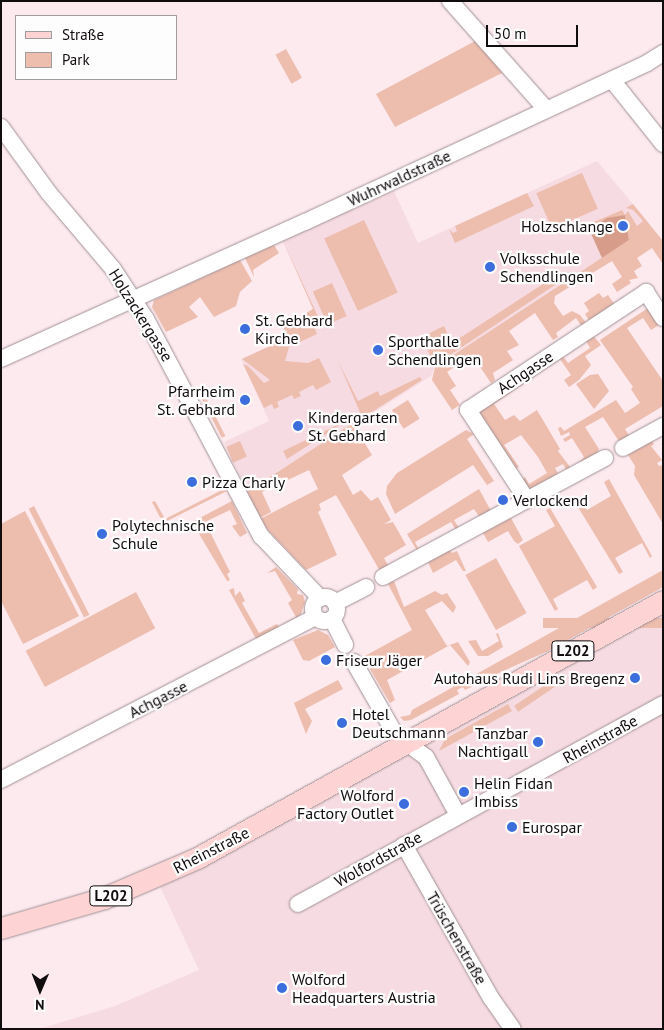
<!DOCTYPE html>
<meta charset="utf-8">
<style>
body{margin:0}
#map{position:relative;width:664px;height:1030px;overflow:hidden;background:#fceaef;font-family:"PT Sans",sans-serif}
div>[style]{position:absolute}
.built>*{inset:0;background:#f6dce2}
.green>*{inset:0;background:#edbdae;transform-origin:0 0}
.forest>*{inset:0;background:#d89d8a}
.roads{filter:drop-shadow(0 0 1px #a09094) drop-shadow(0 0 1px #a09094)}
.minor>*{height:16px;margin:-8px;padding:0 8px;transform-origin:8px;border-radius:8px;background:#fff}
.minor>.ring{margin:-8px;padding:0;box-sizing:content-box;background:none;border:16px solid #fff;border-radius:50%}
.major>*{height:21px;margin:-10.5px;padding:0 10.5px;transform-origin:10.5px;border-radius:10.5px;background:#fdd4d3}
.dots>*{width:14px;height:14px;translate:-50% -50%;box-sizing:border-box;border:2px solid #fdfdfd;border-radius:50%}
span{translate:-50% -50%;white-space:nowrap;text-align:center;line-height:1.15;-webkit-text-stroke:4.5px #fdfdfd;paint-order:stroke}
.shield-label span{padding:1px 4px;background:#fdfdfd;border:1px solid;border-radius:4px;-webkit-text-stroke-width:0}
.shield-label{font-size:15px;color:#110c0d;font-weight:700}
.street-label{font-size:16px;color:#110c0d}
.poi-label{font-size:16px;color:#110c0d}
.right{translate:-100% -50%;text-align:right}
.left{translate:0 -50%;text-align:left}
.frame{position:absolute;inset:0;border:2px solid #110c0d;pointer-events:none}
.legend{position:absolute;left:15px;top:15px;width:162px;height:65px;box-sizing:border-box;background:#fdfdfd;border:1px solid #9f9d9d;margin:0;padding:6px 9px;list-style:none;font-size:15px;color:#110c0d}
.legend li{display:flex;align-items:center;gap:10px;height:25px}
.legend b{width:25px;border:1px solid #9f9d9d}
.north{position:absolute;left:15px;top:965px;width:50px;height:50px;-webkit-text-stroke:4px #fdfdfd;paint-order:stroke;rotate:181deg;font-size:14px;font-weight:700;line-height:20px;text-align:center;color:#110c0d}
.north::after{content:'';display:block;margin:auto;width:18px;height:22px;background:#110c0d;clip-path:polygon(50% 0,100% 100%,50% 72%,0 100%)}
.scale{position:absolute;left:486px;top:25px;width:92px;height:22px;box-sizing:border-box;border:2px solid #110c0d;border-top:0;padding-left:6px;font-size:15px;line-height:18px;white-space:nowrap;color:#110c0d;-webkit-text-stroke:4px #fdfdfd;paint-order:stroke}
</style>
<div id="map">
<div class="built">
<i style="clip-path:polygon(597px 161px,651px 226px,435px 367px,431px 376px,248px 493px,224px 442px,269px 421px,241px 359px,320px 323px,281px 238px,393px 189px,418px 243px)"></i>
<i style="clip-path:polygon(663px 601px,663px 1029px,39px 1029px,115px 1006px,199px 970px,156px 878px)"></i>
</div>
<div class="green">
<i style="clip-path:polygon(477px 40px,506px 71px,395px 127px,376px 94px)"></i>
<i style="left:286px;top:49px;width:33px;height:12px;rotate:61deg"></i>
<i style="left:582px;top:173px;width:39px;height:50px;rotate:66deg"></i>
<i style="clip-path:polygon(527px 193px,534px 206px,455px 243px,449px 229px,453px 233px,457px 231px,455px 226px)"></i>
<i style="clip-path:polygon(633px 204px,663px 241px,663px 264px,652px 248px,637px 258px,642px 266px,634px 271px,638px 278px,629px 280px,631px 283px,617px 292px,612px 284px,622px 277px,612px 261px,555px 296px,554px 303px,563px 316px,572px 311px,580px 315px,587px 324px,582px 327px,576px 318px,556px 333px,558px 337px,553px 340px,535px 313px,509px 331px,519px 345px,507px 351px,513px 360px,493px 373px,495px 380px,491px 383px,472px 355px,447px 372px,456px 386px,450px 390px,460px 405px,452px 410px,432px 380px,435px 367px,629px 240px,625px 215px,589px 229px,587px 225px,622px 210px,625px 215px,628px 211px,637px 226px,643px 221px,633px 210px,626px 208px)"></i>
<i style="left:364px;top:220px;width:80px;height:44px;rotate:65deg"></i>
<i style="clip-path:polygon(284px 243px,321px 323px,314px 326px,317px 334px,289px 347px,285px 361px,308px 363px,319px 358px,331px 382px,316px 390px,313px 385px,299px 392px,301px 396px,294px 399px,292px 395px,277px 402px,279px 407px,274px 409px,272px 404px,264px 408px,243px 364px,248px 366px,264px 383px,270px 380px,242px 359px,268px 347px,267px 341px,286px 333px,283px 326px,313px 309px)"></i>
<i style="clip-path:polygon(274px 245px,279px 253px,253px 270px,254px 277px,245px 258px)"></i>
<i style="clip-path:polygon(240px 260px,252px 281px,240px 292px,236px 306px,214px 317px,200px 297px,189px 307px,198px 317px,166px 332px,152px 307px,154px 300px)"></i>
<i style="clip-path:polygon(563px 271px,567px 277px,435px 365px,421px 337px,444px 326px,452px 343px)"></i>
<i style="left:332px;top:283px;width:36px;height:21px;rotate:66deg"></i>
<i style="clip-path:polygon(599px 293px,603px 298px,608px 295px,615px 305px,590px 322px,585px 314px,589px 311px,584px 303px)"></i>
<i style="clip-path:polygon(648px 308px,659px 325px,651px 330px,643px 318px,627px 328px,663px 381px,663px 406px,625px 429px,630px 437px,620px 443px,603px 417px,585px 427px,599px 449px,597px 453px,578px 464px,584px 457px,572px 438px,565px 442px,563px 439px,570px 435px,569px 432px,561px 436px,558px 428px,561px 427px,564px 431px,616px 400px,625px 413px,640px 403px,631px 389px,633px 387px,600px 340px)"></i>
<i style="clip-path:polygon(591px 333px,601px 345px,585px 356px,591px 365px,579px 380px,569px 387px,564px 380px,571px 375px,560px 359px,494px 404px,505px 420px,514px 415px,520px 421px,537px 410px,560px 449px,558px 451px,570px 467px,567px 471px,563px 464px,555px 468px,559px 475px,529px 492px,521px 480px,525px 477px,529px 484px,547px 473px,538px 457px,521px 435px,504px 445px,519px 467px,514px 470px,476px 408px,562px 355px,568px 363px,590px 348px,584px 337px)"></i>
<i style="clip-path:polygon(338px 361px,358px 401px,378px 391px,380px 396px,420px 377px,422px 380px,353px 424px,372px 455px,342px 475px,353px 495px,361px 490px,371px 501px,378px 497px,391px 520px,384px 524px,393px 522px,406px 545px,384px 558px,389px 567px,380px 571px,336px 495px,319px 504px,321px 510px,318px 512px,337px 555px,306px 570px,264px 526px,260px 519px,318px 489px,309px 470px,262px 492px,271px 512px,260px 518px,247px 492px,362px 417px)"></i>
<i style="clip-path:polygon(598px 374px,609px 391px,594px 409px,576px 384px,590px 375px)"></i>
<i style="left:200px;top:386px;width:56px;height:4px;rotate:63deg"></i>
<i style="left:408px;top:400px;width:22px;height:19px;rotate:58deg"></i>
<i style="clip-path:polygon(348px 420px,287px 459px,283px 451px)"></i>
<i style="clip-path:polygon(466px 430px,474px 434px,467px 439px,494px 481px,487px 485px,473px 465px,395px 514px,386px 494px,387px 486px,397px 473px)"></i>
<i style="left:240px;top:441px;width:17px;height:15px;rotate:66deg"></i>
<i style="clip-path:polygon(652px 441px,654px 444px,651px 446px,662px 460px,657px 463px,659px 466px,663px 465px,663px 524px,634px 475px,635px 466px,628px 455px)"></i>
<i style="clip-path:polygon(609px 479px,652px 556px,650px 558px,642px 543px,615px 558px,623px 572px,619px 574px,573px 499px,578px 496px,587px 510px,611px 496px,604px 482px)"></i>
<i style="clip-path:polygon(226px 488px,227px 491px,163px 523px,152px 502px,155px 501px,165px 519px)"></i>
<i style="clip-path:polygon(479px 489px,491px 511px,480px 518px,474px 509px,454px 520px,459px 528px,456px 530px,451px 522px,415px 542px,419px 550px,416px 549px,407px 534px)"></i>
<i style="clip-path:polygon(232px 501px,247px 533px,240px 537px,235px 530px,232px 526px,237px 524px,230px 510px,205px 522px,230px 572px,227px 574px,230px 580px,227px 581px,192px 522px)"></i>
<i style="left:34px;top:506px;width:122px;height:6px;rotate:63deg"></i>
<i style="clip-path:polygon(550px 508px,597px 587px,593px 590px,587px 580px,553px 599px,558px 609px,555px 611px,519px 546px,555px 526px,546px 510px)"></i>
<i style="clip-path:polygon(25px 511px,79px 616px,23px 644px,1px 601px,1px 524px)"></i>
<i style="clip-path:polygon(511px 518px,523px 540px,518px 544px,514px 541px,508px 531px,488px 542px,483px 533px)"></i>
<i style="clip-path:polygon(450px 550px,452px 553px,457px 551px,466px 571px,463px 571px,456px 560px,433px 573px,428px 562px)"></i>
<i style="left:496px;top:558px;width:63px;height:35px;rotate:61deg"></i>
<i style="clip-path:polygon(276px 567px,298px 589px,297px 594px,303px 595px,305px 602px,301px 614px,296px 619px,280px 626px,296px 617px,288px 603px,292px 600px,275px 571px,267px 573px)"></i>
<i style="clip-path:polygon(663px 570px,663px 587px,548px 651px,485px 679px,483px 676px,476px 681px,477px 684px,465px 690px,463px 687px,457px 690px,459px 694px,411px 720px,404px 721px,400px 717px,410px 715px,412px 710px)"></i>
<i style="clip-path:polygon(394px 581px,404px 607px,435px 591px,442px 595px,447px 593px,456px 607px,453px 613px,442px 601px,425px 610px,447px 646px,458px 642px,470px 662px,468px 666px,450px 645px,387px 680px,395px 700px,390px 703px,370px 669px,378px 664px,374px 658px,368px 661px,365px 656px,412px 630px,388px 584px)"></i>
<i style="clip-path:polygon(234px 588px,235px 596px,240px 591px,245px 601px,242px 603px,259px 633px,277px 624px,279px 627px,256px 639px,229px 590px)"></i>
<i style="left:136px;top:592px;width:41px;height:125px;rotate:62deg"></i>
<i style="left:663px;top:618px;width:10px;height:120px;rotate:90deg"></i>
<i style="clip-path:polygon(318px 630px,328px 635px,335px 647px,309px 661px,303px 660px,293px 640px)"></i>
<i style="clip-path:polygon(498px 633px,503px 647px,488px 656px,478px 656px,468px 641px,476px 640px,482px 651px,499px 641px,496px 634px)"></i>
<i style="left:554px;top:679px;width:7px;height:48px;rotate:56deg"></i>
<i style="clip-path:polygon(338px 680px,343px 689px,305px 709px,312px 721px,306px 734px,294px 703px)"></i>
<i style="clip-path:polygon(508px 704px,512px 711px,439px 751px,445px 739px)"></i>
</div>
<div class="forest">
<i style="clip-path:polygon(625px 215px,629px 240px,602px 258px,589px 229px,607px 218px)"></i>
</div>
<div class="roads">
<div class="minor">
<i style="left:450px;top:1px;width:144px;rotate:48.4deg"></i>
<i style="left:612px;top:80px;width:82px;rotate:51.4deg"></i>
<i style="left:1px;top:127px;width:80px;rotate:54.1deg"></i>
<i style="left:48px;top:192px;width:101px;rotate:49.8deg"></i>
<i style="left:113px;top:269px;width:60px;rotate:56.6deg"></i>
<i style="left:146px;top:319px;width:246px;rotate:62.1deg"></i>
<i style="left:261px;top:536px;width:86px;rotate:46.4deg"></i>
<i style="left:1px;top:359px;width:333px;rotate:-24.3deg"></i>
<i style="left:305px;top:222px;width:377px;rotate:-24.9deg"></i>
<i style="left:647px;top:63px;width:19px;rotate:-32deg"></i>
<i style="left:623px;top:448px;width:46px;rotate:-28.8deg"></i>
<i style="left:527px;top:500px;width:108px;rotate:-123.2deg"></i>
<i style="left:468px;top:410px;width:214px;rotate:-33.5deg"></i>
<i style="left:646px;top:292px;width:31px;rotate:57deg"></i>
<i style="left:383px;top:577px;width:252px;rotate:-28.2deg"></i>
<i class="ring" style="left:313px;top:597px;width:8px;height:8px"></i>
<i style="left:335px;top:603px;width:35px;rotate:-27deg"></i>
<i style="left:332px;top:619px;width:29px;rotate:63deg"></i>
<i style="left:354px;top:662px;width:83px;rotate:60.3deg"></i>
<i style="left:395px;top:734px;width:39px;rotate:37deg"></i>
<i style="left:426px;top:757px;width:66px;rotate:61.1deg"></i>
<i style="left:1px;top:780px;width:354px;rotate:-27.4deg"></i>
<i style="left:404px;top:845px;width:176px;rotate:60.4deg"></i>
<i style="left:491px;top:998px;width:38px;rotate:55deg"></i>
<i style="left:298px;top:904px;width:416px;rotate:-28.7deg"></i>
</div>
<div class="major">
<i style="left:1px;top:928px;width:107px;rotate:-16.2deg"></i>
<i style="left:104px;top:898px;width:101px;rotate:-23.3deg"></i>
<i style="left:197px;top:858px;width:532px;rotate:-28.88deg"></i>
</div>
</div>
<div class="dots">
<i style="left:623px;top:226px;background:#3c6ddd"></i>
<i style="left:490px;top:267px;background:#3c6ddd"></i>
<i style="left:245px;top:329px;background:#3c6ddd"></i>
<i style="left:378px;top:350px;background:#3c6ddd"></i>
<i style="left:245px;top:400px;background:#3c6ddd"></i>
<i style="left:298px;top:426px;background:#3c6ddd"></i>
<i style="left:192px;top:482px;background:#3c6ddd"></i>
<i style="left:503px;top:500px;background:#3c6ddd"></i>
<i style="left:102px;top:534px;background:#3c6ddd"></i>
<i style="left:326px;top:660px;background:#3c6ddd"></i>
<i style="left:635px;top:678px;background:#3c6ddd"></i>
<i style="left:342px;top:723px;background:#3c6ddd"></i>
<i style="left:538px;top:742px;background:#3c6ddd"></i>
<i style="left:464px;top:792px;background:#3c6ddd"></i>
<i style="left:404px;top:804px;background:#3c6ddd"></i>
<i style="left:512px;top:827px;background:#3c6ddd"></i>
<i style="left:282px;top:988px;background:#3c6ddd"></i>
</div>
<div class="shield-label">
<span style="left:573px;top:651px">L202</span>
<span style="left:111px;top:896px">L202</span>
</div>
<div class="street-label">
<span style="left:399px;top:178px;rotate:-25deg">Wuhrwaldstraße</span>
<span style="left:141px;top:315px;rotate:58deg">Holzackergasse</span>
<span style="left:525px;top:372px;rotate:-34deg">Achgasse</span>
<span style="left:158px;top:699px;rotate:-27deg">Achgasse</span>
<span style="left:600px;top:739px;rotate:-29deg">Rheinstraße</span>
<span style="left:211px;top:850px;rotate:-27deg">Rheinstraße</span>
<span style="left:378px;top:859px;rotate:-29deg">Wolfordstraße</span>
<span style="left:457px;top:938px;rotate:60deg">Trüschenstraße</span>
</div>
<div class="poi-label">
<span class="right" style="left:613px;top:226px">Holzschlange</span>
<span class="left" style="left:500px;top:267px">Volksschule<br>Schendlingen</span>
<span class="left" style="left:255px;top:329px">St. Gebhard<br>Kirche</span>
<span class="left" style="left:388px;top:350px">Sporthalle<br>Schendlingen</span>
<span class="right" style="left:235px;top:400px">Pfarrheim<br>St. Gebhard</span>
<span class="left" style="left:308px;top:426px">Kindergarten<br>St. Gebhard</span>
<span class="left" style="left:202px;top:482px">Pizza Charly</span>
<span class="left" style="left:513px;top:500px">Verlockend</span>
<span class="left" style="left:112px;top:534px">Polytechnische<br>Schule</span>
<span class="left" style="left:336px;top:660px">Friseur Jäger</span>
<span class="right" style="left:625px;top:678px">Autohaus Rudi Lins Bregenz</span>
<span class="left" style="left:352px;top:723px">Hotel<br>Deutschmann</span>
<span class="right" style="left:528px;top:742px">Tanzbar<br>Nachtigall</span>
<span class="left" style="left:474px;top:792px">Helin Fidan<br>Imbiss</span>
<span class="right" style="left:394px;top:804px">Wolford<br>Factory Outlet</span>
<span class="left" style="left:522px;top:827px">Eurospar</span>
<span class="left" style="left:292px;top:988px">Wolford<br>Headquarters Austria</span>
</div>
<div class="frame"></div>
<ul class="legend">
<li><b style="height:6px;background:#fdd4d3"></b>Straße</li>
<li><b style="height:14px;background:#edbdae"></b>Park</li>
</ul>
<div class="north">N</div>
<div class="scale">50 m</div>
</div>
